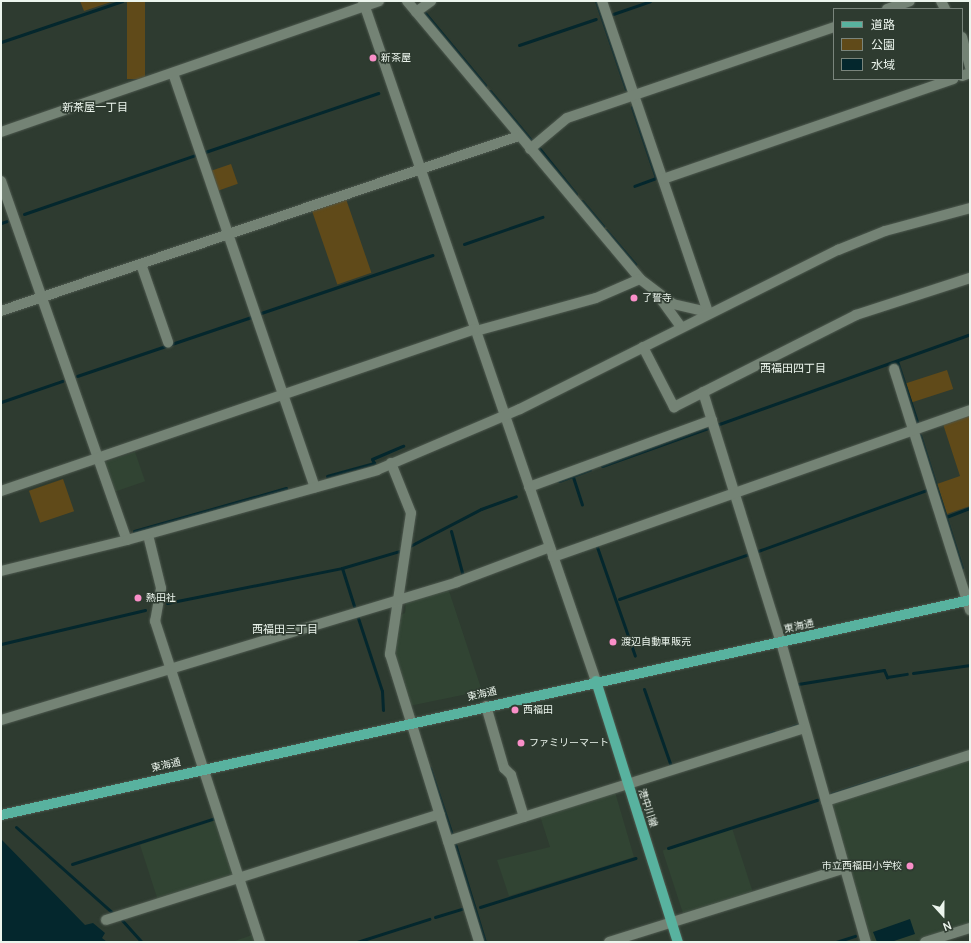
<!DOCTYPE html>
<meta charset="utf-8">
<style>
body{margin:0}
#map{position:relative;width:971px;height:943px;overflow:hidden;background:#2e3b30;font-family:Manrope,"Noto Sans JP",sans-serif}
div>[style]{position:absolute}
.built>*{inset:0;background:#314433;transform-origin:0 0}
.green>*{inset:0;background:#604a19;transform-origin:0 0}
.water>*{inset:0;background:#04272d}
.stream>*{height:3px;margin:-1.5px;padding:0 1.5px;transform-origin:1.5px;border-radius:1.5px;background:#04272d}
.roads{filter:drop-shadow(0 0 1px #4e594f) drop-shadow(0 0 1px #4e594f)}
.minor>*{height:10px;margin:-5px;padding:0 5px;transform-origin:5px;border-radius:5px;background:#748375}
.major>*{height:10px;margin:-5px;padding:0 5px;transform-origin:5px;border-radius:5px;background:#58b29f}
.dots>*{width:11px;height:11px;translate:-50% -50%;box-sizing:border-box;border:2px solid #2e3b30;border-radius:50%}
span{translate:-50% -50%;white-space:nowrap;text-align:center;line-height:1.15;-webkit-text-stroke:3px #2e3b30;paint-order:stroke}
.poi-label{font-size:10px;color:#ecf5ed}
.left{translate:0 -50%;text-align:left}
.right{translate:-100% -50%;text-align:right}
.street-label{font-size:10px;color:#ecf5ed}
.neighbourhood-label{font-size:11px;color:#ecf5ed}
.frame{position:absolute;inset:0;border:2px solid #ecf5ed;pointer-events:none}
.legend{position:absolute;left:833px;top:8px;width:130px;height:72px;box-sizing:border-box;background:#2e3b30;border:1px solid #7a857c;margin:0;padding:5px 7px;list-style:none;font-size:12px;color:#ecf5ed}
.legend li{display:flex;align-items:center;gap:8px;height:20px}
.legend b{width:20px;border:1px solid #7a857c}
.north{position:absolute;left:923px;top:895px;width:40px;height:40px;-webkit-text-stroke:3px #2e3b30;paint-order:stroke;rotate:159deg;font-size:11px;font-weight:700;line-height:16px;text-align:center;color:#ecf5ed}
.north::after{content:'';display:block;margin:auto;width:14px;height:18px;background:#ecf5ed;clip-path:polygon(50% 0,100% 100%,50% 72%,0 100%)}
</style>
<div id="map">
<div class="built">
<i style="left:135px;top:452px;width:31px;height:32px;rotate:71deg"></i>
<i style="clip-path:polygon(448px 588px,482px 691px,409px 706px,394px 653px,398px 616px,405px 613px,406px 601px)"></i>
<i style="clip-path:polygon(970px 759px,970px 924px,912px 942px,872px 942px,832px 808px,834px 802px)"></i>
<i style="clip-path:polygon(615px 792px,634px 857px,509px 896px,497px 860px,550px 847px,540px 816px)"></i>
<i style="left:216px;top:820px;width:57px;height:80px;rotate:72deg"></i>
<i style="left:732px;top:828px;width:68px;height:73px;rotate:72deg"></i>
<i style="clip-path:polygon(252px 935px,254px 942px,232px 942px)"></i>
</div>
<div class="green">
<i style="clip-path:polygon(80px 1px,111px 1px,111px 2px,84px 11px)"></i>
<i style="left:127px;top:1px;width:18px;height:78px"></i>
<i style="left:231px;top:164px;width:21px;height:21px;rotate:71deg"></i>
<i style="left:346px;top:199px;width:78px;height:36px;rotate:71deg"></i>
<i style="left:947px;top:370px;width:20px;height:43px;rotate:72deg"></i>
<i style="clip-path:polygon(970px 415px,970px 506px,947px 514px,937px 484px,960px 476px,943px 424px)"></i>
<i style="left:63px;top:479px;width:34px;height:36px;rotate:71deg"></i>
</div>
<div class="water">
<i style="clip-path:polygon(1px 839px,85px 925px,93px 923px,105px 933px,102px 938px,107px 942px,1px 942px)"></i>
<i style="clip-path:polygon(910px 919px,915px 934px,891px 942px,877px 942px,873px 932px)"></i>
</div>
<div class="stream">
<i style="left:596px;top:1px;width:93px;rotate:71.2deg"></i>
<i style="left:425px;top:13px;width:94px;rotate:50.2deg"></i>
<i style="left:613px;top:14px;width:39px;rotate:-19deg"></i>
<i style="left:1px;top:42px;width:128px;rotate:-18.7deg"></i>
<i style="left:519px;top:45px;width:81px;rotate:-18.7deg"></i>
<i style="left:490px;top:91px;width:64px;rotate:50.1deg"></i>
<i style="left:632px;top:107px;width:75px;rotate:71.3deg"></i>
<i style="left:656px;top:178px;width:23px;rotate:160deg"></i>
<i style="left:539px;top:148px;width:59px;rotate:51.2deg"></i>
<i style="left:205px;top:152px;width:183px;rotate:-18.8deg"></i>
<i style="left:582px;top:201px;width:33px;rotate:50deg"></i>
<i style="left:24px;top:214px;width:181px;rotate:-19deg"></i>
<i style="left:1px;top:223px;width:6px;rotate:-18deg"></i>
<i style="left:606px;top:230px;width:45px;rotate:49.5deg"></i>
<i style="left:464px;top:244px;width:83px;rotate:-19.1deg"></i>
<i style="left:261px;top:313px;width:181px;rotate:-18.7deg"></i>
<i style="left:897px;top:361px;width:64px;rotate:71.8deg"></i>
<i style="left:77px;top:376px;width:184px;rotate:-18.7deg"></i>
<i style="left:1px;top:402px;width:65px;rotate:-19deg"></i>
<i style="left:920px;top:435px;width:139px;rotate:72.5deg"></i>
<i style="left:602px;top:466px;width:391px;rotate:-19.7deg"></i>
<i style="left:327px;top:476px;width:49px;rotate:-15.5deg"></i>
<i style="left:374px;top:463px;width:4px;rotate:-117deg"></i>
<i style="left:372px;top:459px;width:34px;rotate:-23deg"></i>
<i style="left:573px;top:477px;width:29px;rotate:72deg"></i>
<i style="left:559px;top:481px;width:33px;rotate:-20deg"></i>
<i style="left:946px;top:517px;width:26px;rotate:-21deg"></i>
<i style="left:134px;top:531px;width:158px;rotate:-15.8deg"></i>
<i style="left:451px;top:531px;width:47px;rotate:75.1deg"></i>
<i style="left:408px;top:547px;width:82px;rotate:-27.5deg"></i>
<i style="left:481px;top:509px;width:37px;rotate:-20deg"></i>
<i style="left:597px;top:547px;width:115px;rotate:70.8deg"></i>
<i style="left:758px;top:551px;width:182px;rotate:-19.9deg"></i>
<i style="left:342px;top:568px;width:43px;rotate:72.4deg"></i>
<i style="left:619px;top:599px;width:138px;rotate:-19.1deg"></i>
<i style="left:167px;top:603px;width:178px;rotate:-11.3deg"></i>
<i style="left:342px;top:568px;width:64px;rotate:-16.4deg"></i>
<i style="left:358px;top:618px;width:77px;rotate:71.8deg"></i>
<i style="left:382px;top:691px;width:19px;rotate:87deg"></i>
<i style="left:1px;top:644px;width:148px;rotate:-13.3deg"></i>
<i style="left:913px;top:673px;width:58px;rotate:-8deg"></i>
<i style="left:798px;top:684px;width:87px;rotate:-9.2deg"></i>
<i style="left:884px;top:670px;width:8px;rotate:67deg"></i>
<i style="left:887px;top:677px;width:20px;rotate:-9deg"></i>
<i style="left:644px;top:689px;width:82px;rotate:70.7deg"></i>
<i style="left:789px;top:728px;width:11px;rotate:-22deg"></i>
<i style="left:768px;top:734px;width:6px;rotate:-18deg"></i>
<i style="left:430px;top:768px;width:71px;rotate:71.8deg"></i>
<i style="left:831px;top:794px;width:92px;rotate:-17.7deg"></i>
<i style="left:16px;top:827px;width:130px;rotate:41.6deg"></i>
<i style="left:455px;top:844px;width:102px;rotate:73deg"></i>
<i style="left:668px;top:848px;width:157px;rotate:-17.9deg"></i>
<i style="left:72px;top:864px;width:150px;rotate:-17.8deg"></i>
<i style="left:480px;top:907px;width:163px;rotate:-17.5deg"></i>
<i style="left:435px;top:917px;width:28px;rotate:-17deg"></i>
<i style="left:121px;top:919px;width:31px;rotate:48deg"></i>
<i style="left:357px;top:942px;width:76px;rotate:-17.7deg"></i>
<i style="left:836px;top:942px;width:20px;rotate:-18deg"></i>
</div>
<div class="roads">
<div class="minor">
<i style="left:363px;top:1px;width:719px;rotate:71.09deg"></i>
<i style="left:407px;top:1px;width:363px;rotate:50deg"></i>
<i style="left:640px;top:279px;width:41px;rotate:37.1deg"></i>
<i style="left:673px;top:304px;width:36px;rotate:13deg"></i>
<i style="left:602px;top:1px;width:329px;rotate:71.2deg"></i>
<i style="left:941px;top:1px;width:9px;rotate:63deg"></i>
<i style="left:887px;top:9px;width:24px;rotate:-19deg"></i>
<i style="left:416px;top:12px;width:19px;rotate:-36deg"></i>
<i style="left:962px;top:37px;width:31px;rotate:75deg"></i>
<i style="left:173px;top:73px;width:438px;rotate:71.1deg"></i>
<i style="left:962px;top:76px;width:9px;rotate:-21deg"></i>
<i style="left:1px;top:132px;width:400px;rotate:-19.1deg"></i>
<i style="left:530px;top:149px;width:48px;rotate:-40deg"></i>
<i style="left:567px;top:118px;width:282px;rotate:-18.8deg"></i>
<i style="left:663px;top:179px;width:307px;rotate:-19deg"></i>
<i style="left:1px;top:181px;width:380px;rotate:70.7deg"></i>
<i style="left:141px;top:264px;width:83px;rotate:70.9deg"></i>
<i style="left:660px;top:298px;width:36px;rotate:54deg"></i>
<i style="left:1px;top:311px;width:547px;rotate:-18.67deg"></i>
<i style="left:476px;top:331px;width:124px;rotate:-15.4deg"></i>
<i style="left:596px;top:298px;width:48px;rotate:-23.4deg"></i>
<i style="left:643px;top:347px;width:68px;rotate:62.7deg"></i>
<i style="left:674px;top:407px;width:204px;rotate:-26.8deg"></i>
<i style="left:856px;top:315px;width:120px;rotate:-18deg"></i>
<i style="left:894px;top:369px;width:253px;rotate:72.5deg"></i>
<i style="left:703px;top:392px;width:262px;rotate:72.7deg"></i>
<i style="left:781px;top:642px;width:312px;rotate:74.2deg"></i>
<i style="left:391px;top:463px;width:54px;rotate:68.2deg"></i>
<i style="left:411px;top:513px;width:143px;rotate:98.5deg"></i>
<i style="left:390px;top:654px;width:301px;rotate:72.8deg"></i>
<i style="left:529px;top:487px;width:195px;rotate:-20.1deg"></i>
<i style="left:1px;top:491px;width:501px;rotate:-18.87deg"></i>
<i style="left:148px;top:535px;width:55px;rotate:76.2deg"></i>
<i style="left:161px;top:588px;width:34px;rotate:100deg"></i>
<i style="left:155px;top:621px;width:338px;rotate:71.9deg"></i>
<i style="left:553px;top:557px;width:442px;rotate:-19.4deg"></i>
<i style="left:1px;top:571px;width:130px;rotate:-13.8deg"></i>
<i style="left:127px;top:540px;width:260px;rotate:-15.6deg"></i>
<i style="left:377px;top:470px;width:155px;rotate:-23.1deg"></i>
<i style="left:520px;top:409px;width:356px;rotate:-26.6deg"></i>
<i style="left:838px;top:250px;width:51px;rotate:-22deg"></i>
<i style="left:885px;top:231px;width:88px;rotate:-15.1deg"></i>
<i style="left:486px;top:706px;width:65px;rotate:73.8deg"></i>
<i style="left:504px;top:768px;width:10px;rotate:45deg"></i>
<i style="left:511px;top:775px;width:44px;rotate:72.8deg"></i>
<i style="left:1px;top:720px;width:476px;rotate:-16.8deg"></i>
<i style="left:457px;top:582px;width:99px;rotate:-20.6deg"></i>
<i style="left:826px;top:801px;width:151px;rotate:-17.7deg"></i>
<i style="left:448px;top:841px;width:374px;rotate:-17.6deg"></i>
<i style="left:106px;top:920px;width:350px;rotate:-17.6deg"></i>
<i style="left:609px;top:942px;width:247px;rotate:-17.4deg"></i>
<i style="left:925px;top:942px;width:47px;rotate:-17.3deg"></i>
</div>
<div class="major">
<i style="left:596px;top:681px;width:274px;rotate:72.6deg"></i>
<i style="left:1px;top:815px;width:993px;rotate:-12.51deg"></i>
</div>
</div>
<div class="dots">
<i style="left:373px;top:58px;background:#f98fc8"></i>
<i style="left:634px;top:298px;background:#f98fc8"></i>
<i style="left:138px;top:598px;background:#f98fc8"></i>
<i style="left:613px;top:642px;background:#f98fc8"></i>
<i style="left:515px;top:710px;background:#f98fc8"></i>
<i style="left:521px;top:743px;background:#f98fc8"></i>
<i style="left:910px;top:866px;background:#f98fc8"></i>
</div>
<div class="poi-label">
<span class="left" style="left:381px;top:58px">新茶屋</span>
<span class="left" style="left:642px;top:298px">了誓寺</span>
<span class="left" style="left:146px;top:598px">熱田社</span>
<span class="left" style="left:621px;top:642px">渡辺自動車販売</span>
<span class="left" style="left:523px;top:710px">西福田</span>
<span class="left" style="left:529px;top:743px">ファミリーマート</span>
<span class="right" style="left:902px;top:866px">市立西福田小学校</span>
</div>
<div class="street-label">
<span style="left:799px;top:626px;rotate:-12deg">東海通</span>
<span style="left:482px;top:694px;rotate:-13deg">東海通</span>
<span style="left:166px;top:765px;rotate:-13deg">東海通</span>
<span style="left:648px;top:808px;rotate:72deg">港中川線</span>
</div>
<div class="neighbourhood-label">
<span style="left:95px;top:107px">新茶屋一丁目</span>
<span style="left:793px;top:368px">西福田四丁目</span>
<span style="left:285px;top:629px">西福田三丁目</span>
</div>
<div class="frame"></div>
<ul class="legend">
<li><b style="height:5px;background:#58b29f"></b>道路</li>
<li><b style="height:11px;background:#604a19"></b>公園</li>
<li><b style="height:11px;background:#04272d"></b>水域</li>
</ul>
<div class="north">N</div>
</div>
